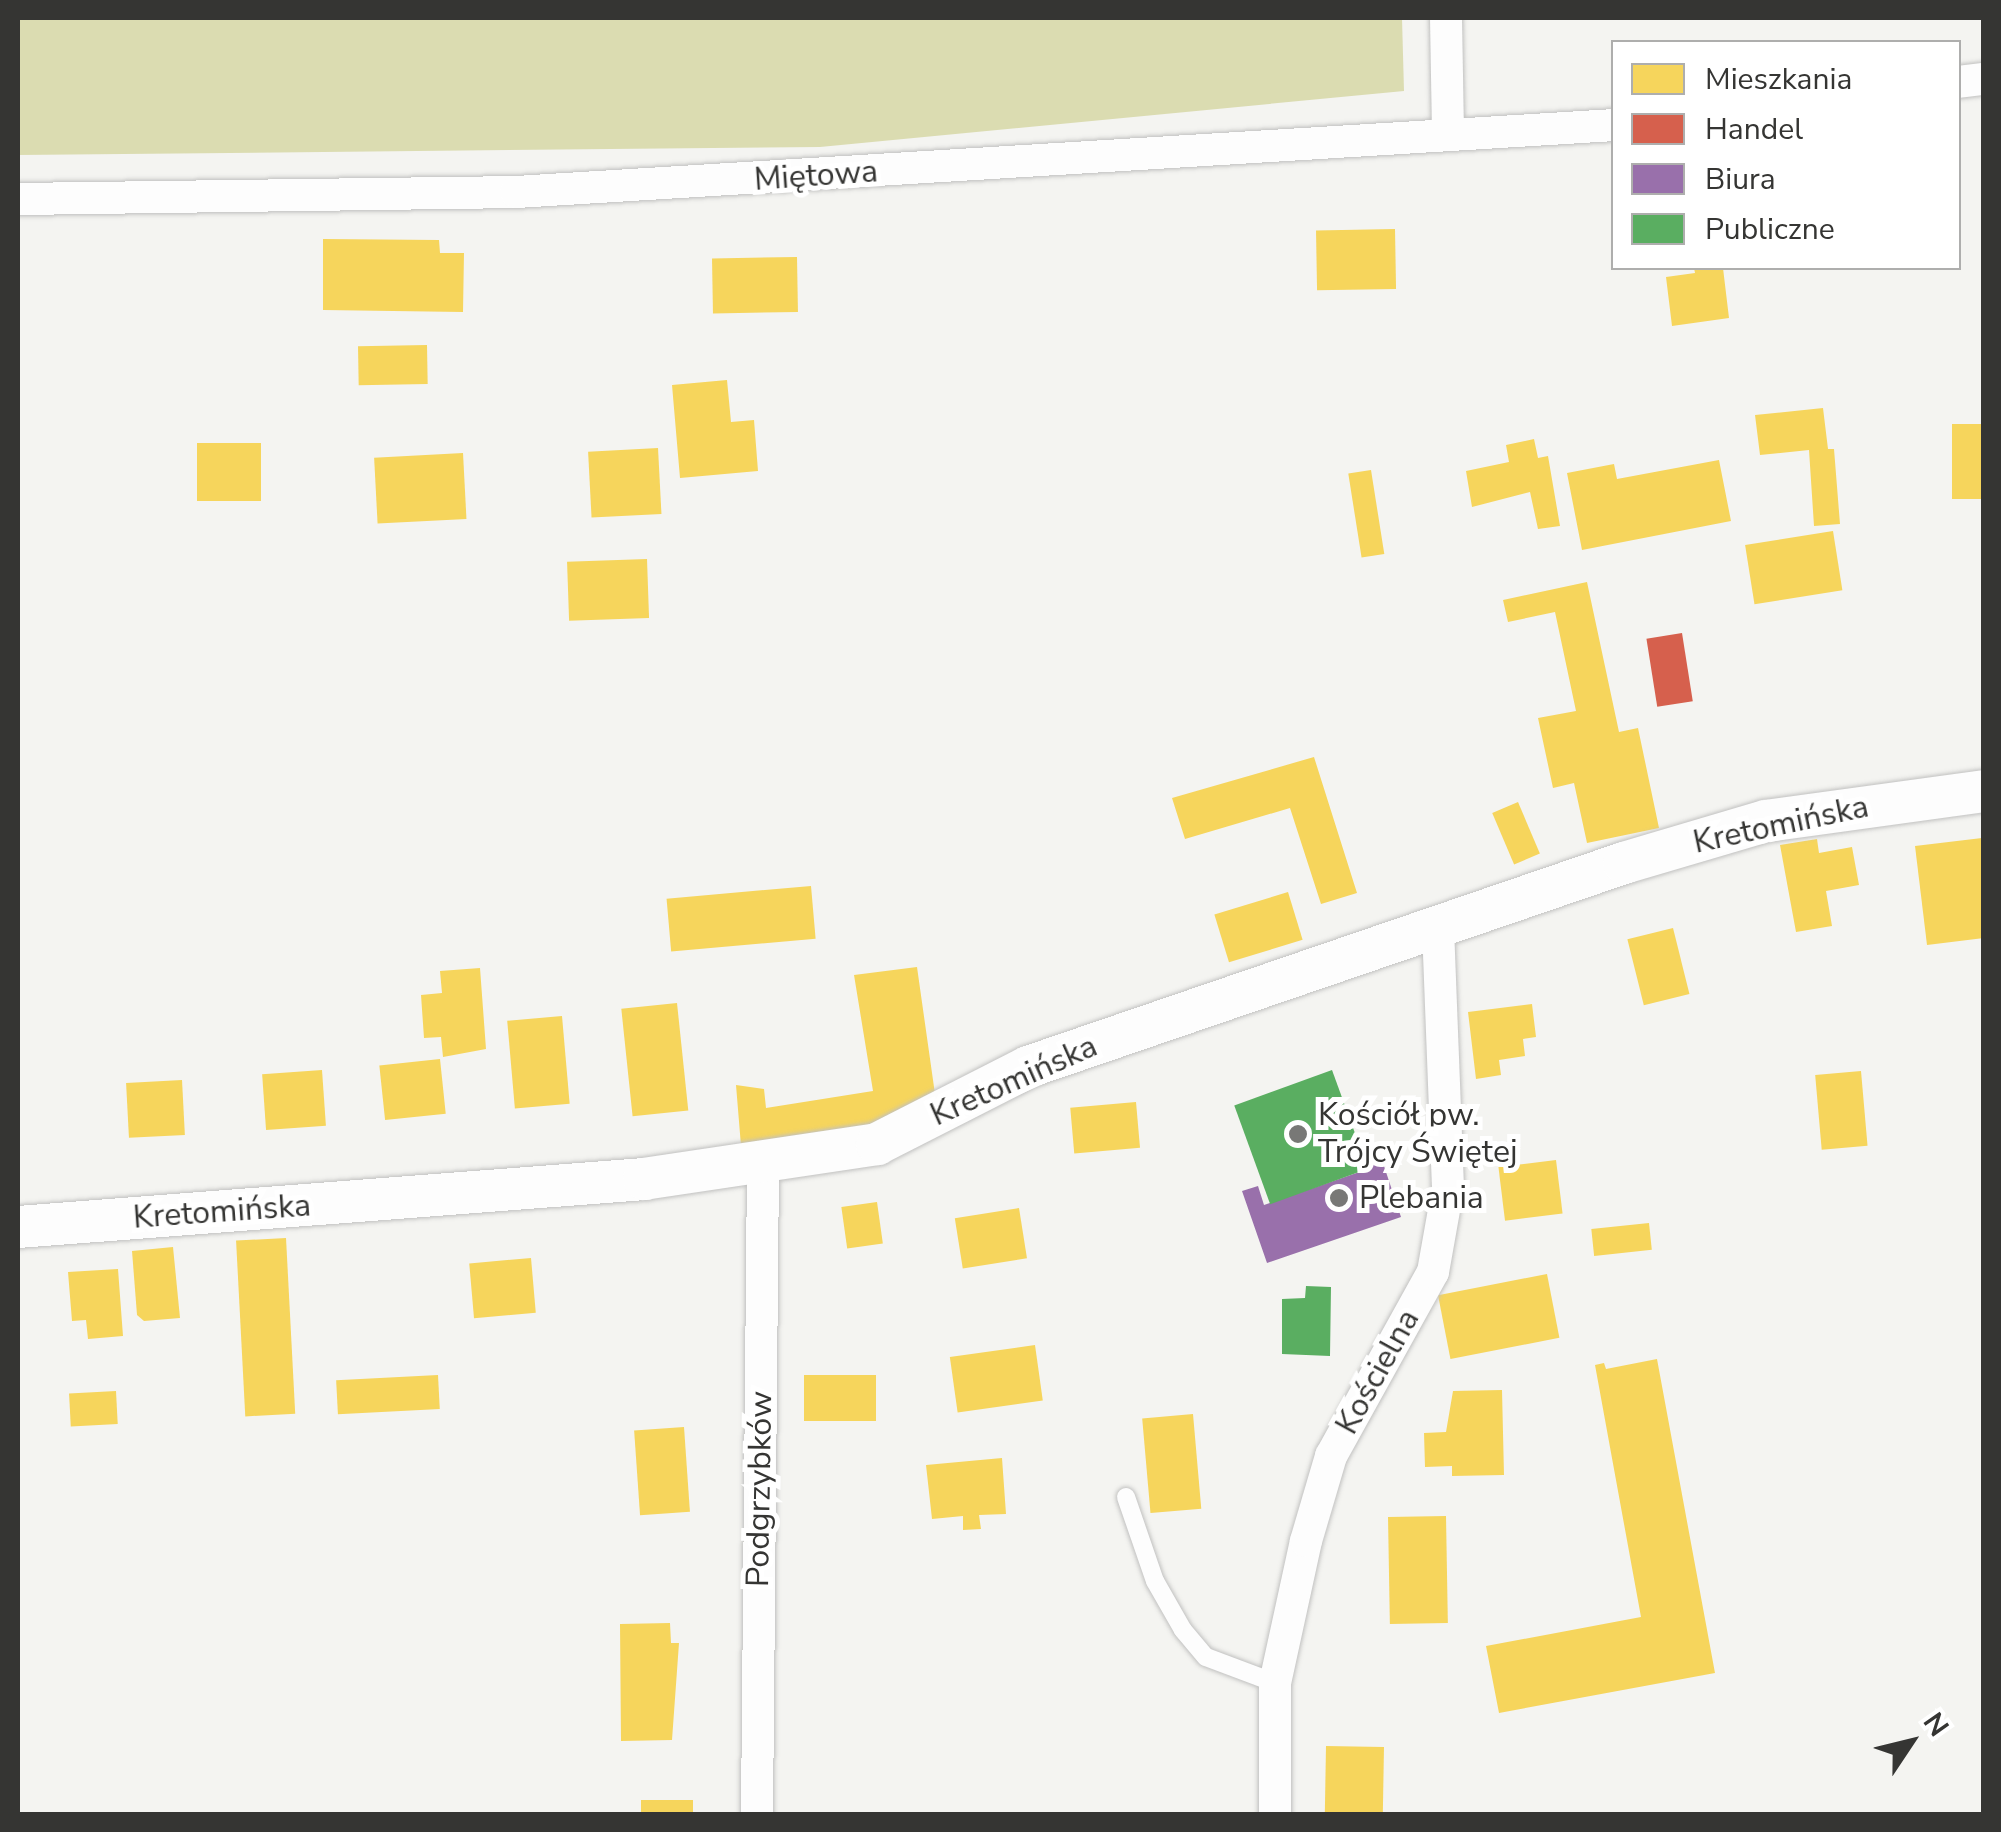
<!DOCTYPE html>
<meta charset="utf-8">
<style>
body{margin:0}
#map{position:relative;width:2001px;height:1832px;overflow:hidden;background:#f4f4f1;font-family:"Nunito Sans",sans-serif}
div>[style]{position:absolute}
.green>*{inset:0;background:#dbdcb1}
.homes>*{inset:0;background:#f6d55c;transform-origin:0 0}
.shops>*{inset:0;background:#d6604d;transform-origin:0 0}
.offices>*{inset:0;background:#9970ab}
.public>*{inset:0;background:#5aae61;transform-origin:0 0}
.roads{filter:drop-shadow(0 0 2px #c1c1c0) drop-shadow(0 0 2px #c1c1c0)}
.service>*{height:18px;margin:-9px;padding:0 9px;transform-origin:9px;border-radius:9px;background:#fdfdfd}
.minor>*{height:32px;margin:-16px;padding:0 16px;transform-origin:16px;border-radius:16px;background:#fdfdfd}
.tertiary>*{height:42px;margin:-21px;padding:0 21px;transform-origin:21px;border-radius:21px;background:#fdfdfd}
.dots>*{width:28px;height:28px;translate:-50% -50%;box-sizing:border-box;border:5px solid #fff;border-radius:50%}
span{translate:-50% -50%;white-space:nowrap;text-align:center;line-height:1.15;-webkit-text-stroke:10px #fff;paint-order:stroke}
.street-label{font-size:32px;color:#353533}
.poi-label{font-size:32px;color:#353533}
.left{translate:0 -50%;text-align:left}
.frame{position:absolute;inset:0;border:20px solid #353533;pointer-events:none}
.legend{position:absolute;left:1611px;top:40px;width:350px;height:230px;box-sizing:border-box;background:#fff;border:2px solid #aeaead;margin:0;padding:12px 18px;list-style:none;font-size:30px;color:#353533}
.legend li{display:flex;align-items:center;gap:20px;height:50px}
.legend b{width:50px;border:2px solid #aeaead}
.north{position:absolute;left:1861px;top:1692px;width:100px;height:100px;-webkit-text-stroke:8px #fff;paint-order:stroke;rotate:55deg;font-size:28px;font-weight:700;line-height:40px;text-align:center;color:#353533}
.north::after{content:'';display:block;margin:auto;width:35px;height:45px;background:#353533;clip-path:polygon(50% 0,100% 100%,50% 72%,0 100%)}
</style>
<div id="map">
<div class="green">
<i style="clip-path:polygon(18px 18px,1402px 18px,1404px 91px,820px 147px,18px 155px)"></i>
</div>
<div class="homes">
<i style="left:1395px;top:229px;width:60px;height:79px;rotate:89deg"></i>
<i style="clip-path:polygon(323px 239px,439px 240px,440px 253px,464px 253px,463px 312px,323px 310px)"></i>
<i style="left:797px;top:257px;width:55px;height:85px;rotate:89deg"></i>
<i style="clip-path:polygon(1694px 268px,1723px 268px,1729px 318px,1672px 326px,1666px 277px,1695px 273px)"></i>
<i style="left:427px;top:345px;width:39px;height:69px;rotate:89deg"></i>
<i style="clip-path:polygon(727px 380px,731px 422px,754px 420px,758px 471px,680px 478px,672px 385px)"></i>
<i style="clip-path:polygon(1823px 408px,1828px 449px,1834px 449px,1840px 524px,1814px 526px,1809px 450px,1760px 455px,1755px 415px)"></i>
<i style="left:1984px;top:424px;width:75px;height:32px;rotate:90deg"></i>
<i style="clip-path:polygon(1534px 439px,1538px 458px,1548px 456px,1560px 526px,1538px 529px,1530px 492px,1472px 507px,1466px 471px,1509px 462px,1506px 445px)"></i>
<i style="left:197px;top:443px;width:64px;height:58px"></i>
<i style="left:658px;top:448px;width:66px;height:70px;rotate:87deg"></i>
<i style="left:463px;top:453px;width:66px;height:89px;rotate:87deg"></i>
<i style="clip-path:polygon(1719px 460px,1731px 521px,1582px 550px,1567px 473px,1614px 464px,1617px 479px)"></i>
<i style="left:1371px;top:470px;width:85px;height:23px;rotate:81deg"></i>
<i style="left:1833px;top:531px;width:60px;height:89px;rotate:81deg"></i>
<i style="left:647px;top:559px;width:59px;height:80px;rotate:88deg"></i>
<i style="clip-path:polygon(1587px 582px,1619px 732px,1638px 728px,1659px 828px,1587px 843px,1574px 783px,1553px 788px,1538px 718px,1576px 711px,1555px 612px,1508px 622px,1503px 600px)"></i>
<i style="clip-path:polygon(1314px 757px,1357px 893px,1321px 904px,1290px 808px,1185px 839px,1172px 798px)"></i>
<i style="left:1518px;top:802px;width:56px;height:28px;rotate:67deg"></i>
<i style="clip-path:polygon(1982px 838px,1984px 938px,1927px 945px,1915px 846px)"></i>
<i style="clip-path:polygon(1817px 839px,1819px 853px,1852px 847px,1859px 885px,1826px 891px,1832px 926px,1796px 932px,1780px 845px)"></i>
<i style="left:811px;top:886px;width:53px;height:145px;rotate:85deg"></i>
<i style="left:1288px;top:892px;width:50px;height:77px;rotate:73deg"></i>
<i style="left:1673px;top:928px;width:68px;height:47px;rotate:76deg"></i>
<i style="clip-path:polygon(917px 967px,935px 1094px,879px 1124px,741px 1146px,736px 1085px,764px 1089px,766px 1108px,873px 1091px,854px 975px)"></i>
<i style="clip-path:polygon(480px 968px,486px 1049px,443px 1057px,441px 1037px,424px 1038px,421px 995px,442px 993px,440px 971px)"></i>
<i style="left:677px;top:1003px;width:108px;height:56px;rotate:84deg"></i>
<i style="clip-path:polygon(1532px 1004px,1536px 1037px,1523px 1039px,1525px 1056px,1499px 1060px,1501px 1075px,1476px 1079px,1468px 1012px)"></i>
<i style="left:562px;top:1016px;width:88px;height:55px;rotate:85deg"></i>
<i style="left:440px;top:1059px;width:55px;height:61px;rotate:84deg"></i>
<i style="left:322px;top:1070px;width:56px;height:60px;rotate:86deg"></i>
<i style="left:1861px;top:1071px;width:75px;height:46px;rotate:85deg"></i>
<i style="left:182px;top:1080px;width:55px;height:56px;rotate:87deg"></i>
<i style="left:1136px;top:1102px;width:46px;height:66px;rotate:85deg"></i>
<i style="left:1556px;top:1160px;width:54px;height:58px;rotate:83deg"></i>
<i style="left:877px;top:1202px;width:42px;height:36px;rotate:82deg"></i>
<i style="left:1019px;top:1208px;width:51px;height:65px;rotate:81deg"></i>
<i style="left:1649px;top:1223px;width:27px;height:58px;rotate:84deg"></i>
<i style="left:286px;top:1238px;width:176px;height:50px;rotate:87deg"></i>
<i style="clip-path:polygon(173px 1247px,180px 1318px,144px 1321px,137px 1315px,132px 1251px)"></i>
<i style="left:531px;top:1258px;width:55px;height:62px;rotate:85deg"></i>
<i style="clip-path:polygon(118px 1269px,123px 1336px,88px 1339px,86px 1320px,72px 1321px,68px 1272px)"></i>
<i style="left:1547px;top:1274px;width:65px;height:111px;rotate:79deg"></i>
<i style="left:1035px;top:1345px;width:56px;height:86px;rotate:82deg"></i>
<i style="clip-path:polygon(1657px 1359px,1715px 1673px,1499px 1713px,1486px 1646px,1641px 1617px,1595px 1365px,1604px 1363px,1606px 1369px)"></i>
<i style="left:438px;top:1375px;width:34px;height:102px;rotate:87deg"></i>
<i style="left:876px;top:1375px;width:46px;height:72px;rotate:90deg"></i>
<i style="clip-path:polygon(1502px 1390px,1504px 1475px,1452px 1476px,1452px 1466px,1425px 1467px,1424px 1433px,1446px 1432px,1453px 1391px)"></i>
<i style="left:116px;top:1391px;width:33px;height:47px;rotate:87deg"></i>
<i style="left:1193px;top:1414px;width:95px;height:51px;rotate:85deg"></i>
<i style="left:684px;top:1427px;width:85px;height:50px;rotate:86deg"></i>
<i style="clip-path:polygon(1002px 1458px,1006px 1514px,979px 1515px,981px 1529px,963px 1530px,963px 1516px,932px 1519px,926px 1465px)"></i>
<i style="left:1446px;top:1516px;width:107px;height:58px;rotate:89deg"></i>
<i style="clip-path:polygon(670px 1623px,671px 1643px,679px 1643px,672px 1740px,621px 1741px,620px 1624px)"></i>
<i style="left:1326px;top:1746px;width:58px;height:68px;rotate:1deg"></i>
<i style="left:693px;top:1800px;width:14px;height:52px;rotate:90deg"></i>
</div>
<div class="shops">
<i style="left:1682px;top:633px;width:69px;height:36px;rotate:81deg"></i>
</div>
<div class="offices">
<i style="clip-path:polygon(1377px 1145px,1401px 1217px,1267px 1263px,1242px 1191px,1258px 1186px,1264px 1205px,1368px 1169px,1362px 1151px)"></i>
</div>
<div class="public">
<i style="left:1332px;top:1070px;width:105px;height:104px;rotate:70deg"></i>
<i style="clip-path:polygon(1306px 1286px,1331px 1287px,1330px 1356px,1282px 1354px,1282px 1299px,1305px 1298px)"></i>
</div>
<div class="roads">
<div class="service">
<i style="left:1126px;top:1497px;width:89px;rotate:71deg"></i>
<i style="left:1155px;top:1581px;width:56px;rotate:60.3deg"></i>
<i style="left:1183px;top:1630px;width:35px;rotate:50deg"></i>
<i style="left:1206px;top:1657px;width:74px;rotate:20.6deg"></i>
</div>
<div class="minor">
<i style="left:1446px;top:18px;width:116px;rotate:89deg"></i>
<i style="left:1958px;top:82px;width:26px;rotate:-7deg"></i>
<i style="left:18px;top:199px;width:498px;rotate:-0.8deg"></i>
<i style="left:516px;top:192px;width:1100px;rotate:-3.49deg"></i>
<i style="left:757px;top:1814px;width:651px;rotate:-89.47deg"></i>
<i style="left:1275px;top:1814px;width:131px;rotate:-90deg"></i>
<i style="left:1275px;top:1683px;width:145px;rotate:-77.7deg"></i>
<i style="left:1306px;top:1541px;width:89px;rotate:-73.6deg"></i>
<i style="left:1331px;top:1456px;width:210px;rotate:-61deg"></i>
<i style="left:1433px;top:1272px;width:85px;rotate:-79.9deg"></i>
<i style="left:1448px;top:1188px;width:262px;rotate:-92.2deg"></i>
</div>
<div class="tertiary">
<i style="left:18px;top:1227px;width:628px;rotate:-4.38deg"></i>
<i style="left:644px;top:1179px;width:236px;rotate:-8.5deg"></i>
<i style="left:877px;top:1144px;width:169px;rotate:-27deg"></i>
<i style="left:1028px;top:1067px;width:630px;rotate:-18.9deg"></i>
<i style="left:1624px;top:863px;width:148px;rotate:-16.5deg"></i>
<i style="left:1766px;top:821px;width:220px;rotate:-7.8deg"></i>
</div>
</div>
<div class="dots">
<i style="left:1298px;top:1134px;background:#787876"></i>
<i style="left:1339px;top:1198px;background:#787876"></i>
</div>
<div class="street-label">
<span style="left:816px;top:176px;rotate:-4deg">Miętowa</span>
<span style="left:1781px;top:825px;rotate:-12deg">Kretomińska</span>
<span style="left:1014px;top:1081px;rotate:-24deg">Kretomińska</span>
<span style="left:222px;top:1212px;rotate:-4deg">Kretomińska</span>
<span style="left:1378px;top:1372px;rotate:-61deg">Kościelna</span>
<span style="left:760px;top:1489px;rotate:-89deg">Podgrzybków</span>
</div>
<div class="poi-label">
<span class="left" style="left:1318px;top:1134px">Kościół pw.<br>Trójcy Świętej</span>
<span class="left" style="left:1359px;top:1198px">Plebania</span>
</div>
<div class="frame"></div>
<ul class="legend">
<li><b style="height:28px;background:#f6d55c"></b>Mieszkania</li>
<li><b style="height:28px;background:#d6604d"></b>Handel</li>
<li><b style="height:28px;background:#9970ab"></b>Biura</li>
<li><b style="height:28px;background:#5aae61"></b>Publiczne</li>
</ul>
<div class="north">N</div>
</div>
